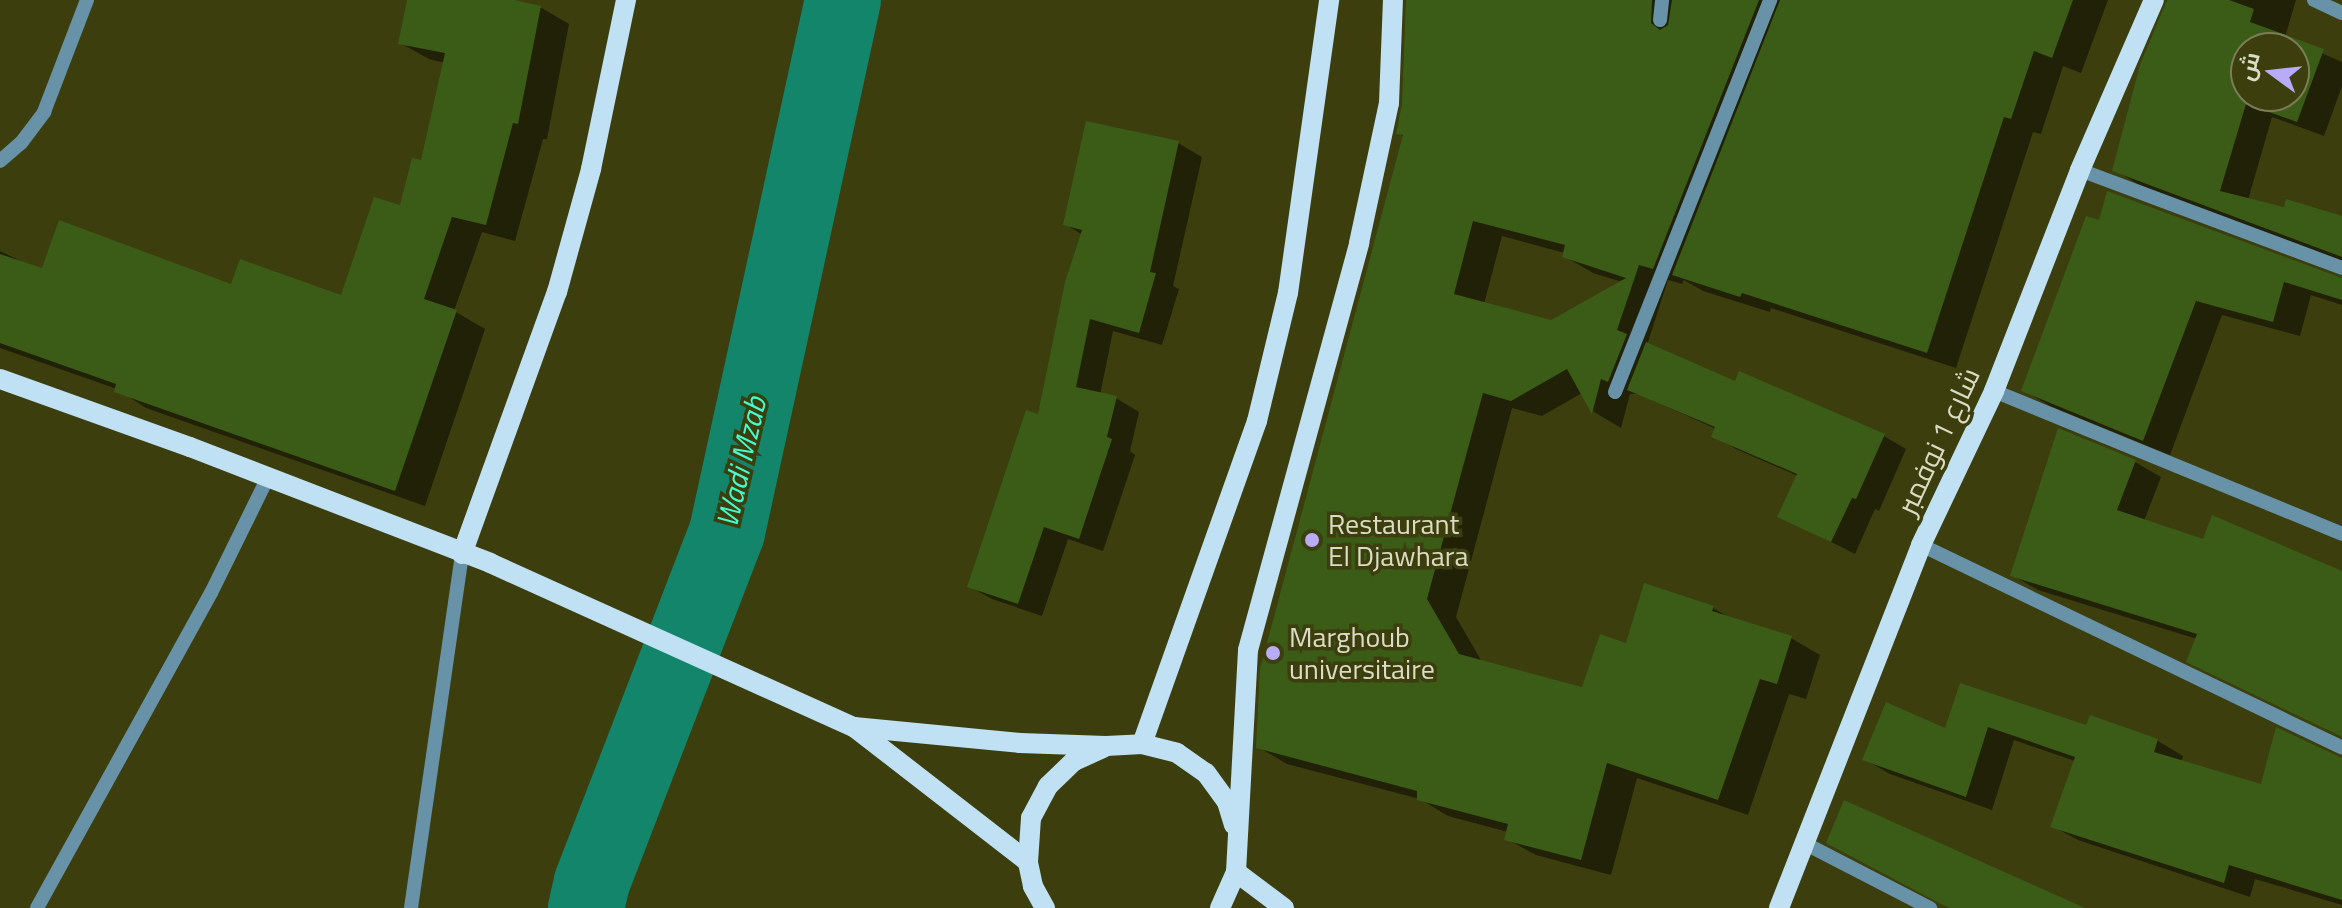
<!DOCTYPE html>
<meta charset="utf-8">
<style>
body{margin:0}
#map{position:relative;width:2342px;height:908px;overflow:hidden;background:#3c3e0e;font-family:"Titillium Web",Cairo,sans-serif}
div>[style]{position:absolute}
.shadow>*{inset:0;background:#0007}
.river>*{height:76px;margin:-38px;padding:0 38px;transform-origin:38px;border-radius:38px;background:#12856b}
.building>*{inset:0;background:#3b5c17}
.minor>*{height:14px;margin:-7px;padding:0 7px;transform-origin:7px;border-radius:7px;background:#6792a8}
.major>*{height:20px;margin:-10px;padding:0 10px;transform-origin:10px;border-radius:10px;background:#bfe1f3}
.dots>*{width:22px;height:22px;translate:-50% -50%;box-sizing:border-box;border:4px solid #3c3e0e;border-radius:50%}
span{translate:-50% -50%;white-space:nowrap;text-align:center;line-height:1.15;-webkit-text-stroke:7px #3c3e0e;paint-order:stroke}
.street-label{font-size:28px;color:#dadcc3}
.poi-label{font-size:28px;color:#dadcc3}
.left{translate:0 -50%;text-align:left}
.water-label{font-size:30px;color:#44fdcf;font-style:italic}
.north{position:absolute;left:2230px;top:32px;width:80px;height:80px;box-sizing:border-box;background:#3c3e0e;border:2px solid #7b7d56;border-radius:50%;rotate:285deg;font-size:22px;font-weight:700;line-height:32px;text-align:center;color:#dadcc3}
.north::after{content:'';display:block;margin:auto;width:28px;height:36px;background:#b8abf7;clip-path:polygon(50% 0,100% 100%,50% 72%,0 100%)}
</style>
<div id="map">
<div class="shadow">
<i style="clip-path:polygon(409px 0,505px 0,540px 7px,569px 24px,547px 139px,543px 139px,515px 241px,482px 232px,454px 311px,485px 329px,425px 506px,146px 408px,117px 389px,0 348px,0 251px,43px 272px,342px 298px,401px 208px,422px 163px,445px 63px,429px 59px,400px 43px)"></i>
<i style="clip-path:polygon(evenodd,1408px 0,2108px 0,2081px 73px,2063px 66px,2041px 134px,2033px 132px,1956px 368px,1771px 308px,1770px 312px,1703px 291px,1684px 280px,1682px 284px,1668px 280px,1647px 345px,1736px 383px,1884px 436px,1906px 449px,1879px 511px,1875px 509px,1855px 554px,1780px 516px,1798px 476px,1736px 449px,1714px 436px,1716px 429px,1639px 394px,1630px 394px,1621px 428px,1594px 412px,1582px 393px,1542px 416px,1512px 408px,1456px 617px,1482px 662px,1583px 690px,1627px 645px,1713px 608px,1734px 620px,1791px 638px,1820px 655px,1806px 699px,1789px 694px,1748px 815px,1637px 778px,1611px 875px,1536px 855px,1507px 839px,1508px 832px,1448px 816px,1420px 799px,1287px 764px,1258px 747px,1405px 137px,1398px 133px,1404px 104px,1408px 0,1502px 236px,1565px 253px,1564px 256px,1593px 273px,1622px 282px,1552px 322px,1484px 304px,1502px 236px)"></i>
<i style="clip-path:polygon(evenodd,2167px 0,2296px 0,2285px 37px,2342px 62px,2342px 86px,2324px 136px,2272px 117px,2248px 200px,2342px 218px,2342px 261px,2141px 186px,2115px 170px,2167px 0,2246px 48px,2294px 48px,2294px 96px,2246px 96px,2246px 48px)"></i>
<i style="clip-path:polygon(1178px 143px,1202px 157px,1173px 286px,1179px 289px,1162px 345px,1113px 331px,1100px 395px,1116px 398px,1139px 412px,1130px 451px,1135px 455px,1103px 551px,1068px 539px,1042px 616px,992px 599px,969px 586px,1039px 417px,1083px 235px,1065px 224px)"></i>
<i style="clip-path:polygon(2088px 218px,2342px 278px,2342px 305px,2311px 295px,2300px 336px,2222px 315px,2170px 455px,2050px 406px,2023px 390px)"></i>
<i style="clip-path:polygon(2135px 462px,2161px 477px,2144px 521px,2204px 541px,2342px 573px,2342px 737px,2189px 661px,2197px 639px,2038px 590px,2012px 575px)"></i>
<i style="clip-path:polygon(1962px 686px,2087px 728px,2091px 717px,2158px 741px,2183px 756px,2181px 762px,2262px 787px,2342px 758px,2342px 905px,2255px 879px,2250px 897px,2078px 840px,2052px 826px,2075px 761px,2014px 740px,1992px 810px,1890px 774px,1864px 759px,1947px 731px)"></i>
</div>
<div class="river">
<i style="left:586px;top:908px;width:27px;rotate:-77deg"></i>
<i style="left:592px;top:882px;width:375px;rotate:-68.9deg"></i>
<i style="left:727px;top:532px;width:544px;rotate:-77.7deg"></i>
</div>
<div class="building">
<i style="clip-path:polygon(407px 0,514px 0,541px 6px,518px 124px,513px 123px,486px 225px,452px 217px,424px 299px,457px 310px,395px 491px,114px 392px,116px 384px,0 343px,0 254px,42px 268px,59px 220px,231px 284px,240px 259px,341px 295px,374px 197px,400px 205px,412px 158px,421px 160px,445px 53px,398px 44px)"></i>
<i style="clip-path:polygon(evenodd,1406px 0,1652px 0,1651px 23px,1660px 30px,1668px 25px,1672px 0,1759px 0,1653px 269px,1639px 265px,1617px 330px,1627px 334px,1608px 382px,1601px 379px,1592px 414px,1567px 369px,1511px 401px,1483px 393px,1427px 599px,1459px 654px,1582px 687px,1600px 634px,1626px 643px,1644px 583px,1714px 606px,1712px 611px,1792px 636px,1777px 684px,1760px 679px,1718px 800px,1607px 763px,1581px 860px,1504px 840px,1508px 824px,1417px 800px,1417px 791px,1256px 748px,1260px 669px,1403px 135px,1396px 134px,1402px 104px,1406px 0,1473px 221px,1565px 245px,1562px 257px,1626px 278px,1551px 320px,1454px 294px,1473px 221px)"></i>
<i style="clip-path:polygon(1780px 0,2073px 0,2052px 58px,2034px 51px,2011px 119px,2004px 117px,1927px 353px,1742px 293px,1740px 297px,1672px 275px)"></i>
<i style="clip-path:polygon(evenodd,2167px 0,2229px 0,2254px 9px,2250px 22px,2324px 49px,2297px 122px,2246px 104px,2220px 191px,2284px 207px,2286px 199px,2342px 216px,2342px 257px,2112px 171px,2140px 65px,2167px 0,2246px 48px,2294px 48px,2294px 96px,2246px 96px,2246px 48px)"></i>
<i style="clip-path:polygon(1086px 121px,1179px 141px,1150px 272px,1156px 273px,1139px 333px,1090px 319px,1076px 387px,1117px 396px,1107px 437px,1112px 439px,1079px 539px,1044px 527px,1018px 604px,967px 587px,1026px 410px,1038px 414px,1065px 282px,1082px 230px,1063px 225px)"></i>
<i style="clip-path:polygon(2107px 191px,2342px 278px,2342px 300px,2284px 282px,2273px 322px,2196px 301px,2143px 441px,2021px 391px,2086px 216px,2099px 220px)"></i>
<i style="clip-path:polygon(1646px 342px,1735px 381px,1739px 371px,1885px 434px,1856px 499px,1852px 498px,1831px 542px,1777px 517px,1797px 474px,1711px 437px,1715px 427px,1627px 390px)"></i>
<i style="clip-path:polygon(2058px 428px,2136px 460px,2117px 510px,2203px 539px,2212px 515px,2342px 571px,2342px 737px,2186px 662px,2197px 634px,2010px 576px)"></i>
<i style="clip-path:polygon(1960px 683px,2086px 725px,2090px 715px,2158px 739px,2154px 752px,2261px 784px,2276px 727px,2342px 758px,2342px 900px,2229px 865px,2224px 883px,2050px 827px,2075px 757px,1988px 727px,1966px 797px,1862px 760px,1886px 702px,1945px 728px)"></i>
<i style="clip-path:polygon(1844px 800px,1884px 818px,2085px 908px,1950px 908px,1939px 903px,1826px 843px)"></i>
</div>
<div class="minor">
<i style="left:2314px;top:0;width:31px;rotate:25deg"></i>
<i style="left:1660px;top:20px;width:20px;rotate:-84deg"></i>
<i style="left:0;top:161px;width:28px;rotate:-41deg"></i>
<i style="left:21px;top:143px;width:39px;rotate:-53deg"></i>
<i style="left:44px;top:112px;width:120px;rotate:-69deg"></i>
<i style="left:2080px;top:170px;width:280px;rotate:20.5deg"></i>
<i style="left:1994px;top:391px;width:376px;rotate:22.3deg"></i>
<i style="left:1615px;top:392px;width:422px;rotate:-68.4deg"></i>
<i style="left:1921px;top:545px;width:467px;rotate:25.7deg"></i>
<i style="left:1804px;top:843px;width:142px;rotate:27.3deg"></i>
<i style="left:37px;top:908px;width:360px;rotate:-61.1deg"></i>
<i style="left:211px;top:593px;width:129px;rotate:-63.8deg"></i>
<i style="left:411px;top:908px;width:358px;rotate:-81.8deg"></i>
</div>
<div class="major">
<i style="left:0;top:379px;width:202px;rotate:19.7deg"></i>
<i style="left:190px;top:447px;width:322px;rotate:21.1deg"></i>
<i style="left:490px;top:563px;width:399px;rotate:24.3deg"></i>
<i style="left:854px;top:727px;width:220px;rotate:37.8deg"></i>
<i style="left:462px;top:554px;width:279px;rotate:-70.1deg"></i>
<i style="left:557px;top:292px;width:128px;rotate:-74.5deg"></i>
<i style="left:591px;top:169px;width:173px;rotate:-78.3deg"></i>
<i style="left:854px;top:727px;width:167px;rotate:5.5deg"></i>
<i style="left:1020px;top:743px;width:86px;rotate:2deg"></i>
<i style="left:1106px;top:746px;width:36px;rotate:-3deg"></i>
<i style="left:1142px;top:744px;width:36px;rotate:14deg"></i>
<i style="left:1177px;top:753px;width:35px;rotate:35deg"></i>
<i style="left:1206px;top:773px;width:36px;rotate:54deg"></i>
<i style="left:1227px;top:802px;width:24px;rotate:73deg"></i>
<i style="left:1142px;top:744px;width:343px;rotate:-70.4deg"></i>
<i style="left:1257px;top:421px;width:132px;rotate:-76.4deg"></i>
<i style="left:1288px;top:293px;width:296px;rotate:-82deg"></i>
<i style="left:1236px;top:872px;width:60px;rotate:36.9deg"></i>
<i style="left:1045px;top:908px;width:25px;rotate:-119deg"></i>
<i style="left:1033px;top:886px;width:25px;rotate:-102deg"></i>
<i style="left:1028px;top:862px;width:44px;rotate:-86.1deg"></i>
<i style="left:1031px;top:818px;width:36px;rotate:-62deg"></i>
<i style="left:1048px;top:786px;width:36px;rotate:-44deg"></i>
<i style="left:1074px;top:761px;width:32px;rotate:-24deg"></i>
<i style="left:1220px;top:908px;width:39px;rotate:-66deg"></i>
<i style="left:1236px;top:872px;width:222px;rotate:-86.9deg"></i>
<i style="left:1248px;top:650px;width:422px;rotate:-74.7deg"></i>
<i style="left:1359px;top:243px;width:143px;rotate:-77.9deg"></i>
<i style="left:1389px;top:103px;width:103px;rotate:-87.8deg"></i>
<i style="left:1779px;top:908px;width:390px;rotate:-68.6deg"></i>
<i style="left:1921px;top:545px;width:170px;rotate:-64.6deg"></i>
<i style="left:1994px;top:391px;width:237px;rotate:-68.7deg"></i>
<i style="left:2080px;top:170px;width:185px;rotate:-66.5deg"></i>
</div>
<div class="dots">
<i style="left:1312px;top:540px;background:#b8abf7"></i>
<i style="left:1273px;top:653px;background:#b8abf7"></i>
</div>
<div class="street-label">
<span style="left:1938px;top:441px;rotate:-65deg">شارع 1 نوفمبر</span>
</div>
<div class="poi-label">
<span class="left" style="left:1328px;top:540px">Restaurant<br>El Djawhara</span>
<span class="left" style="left:1289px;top:653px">Marghoub<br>universitaire</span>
</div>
<div class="water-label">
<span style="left:741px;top:462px;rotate:-77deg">Wadi Mzab</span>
</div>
<div class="north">ش</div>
</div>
